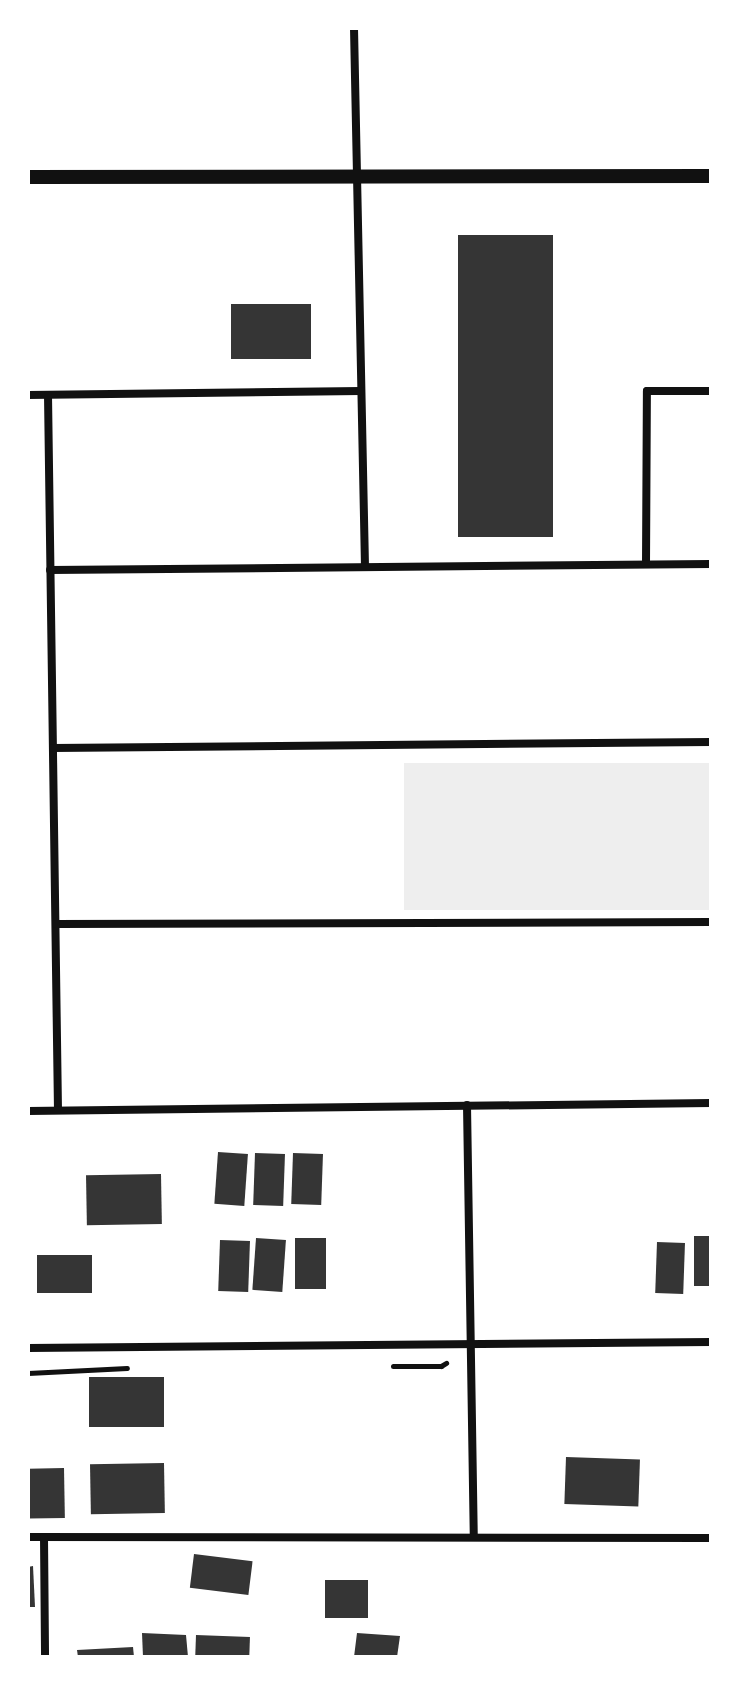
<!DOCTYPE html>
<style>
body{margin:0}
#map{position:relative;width:739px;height:1685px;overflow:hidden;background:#fff;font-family:Jost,sans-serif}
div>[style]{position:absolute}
.green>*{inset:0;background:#eee;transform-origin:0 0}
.building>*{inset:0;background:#353535;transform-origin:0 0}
.path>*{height:5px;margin:-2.5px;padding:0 2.5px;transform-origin:2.5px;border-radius:2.5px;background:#111}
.minor>*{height:8px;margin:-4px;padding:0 4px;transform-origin:4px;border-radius:4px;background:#111}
.tertiary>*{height:14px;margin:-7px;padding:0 7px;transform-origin:7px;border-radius:7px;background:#111}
span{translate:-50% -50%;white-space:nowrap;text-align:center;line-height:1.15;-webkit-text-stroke:7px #fff;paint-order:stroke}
.frame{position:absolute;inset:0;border:30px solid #fff;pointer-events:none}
</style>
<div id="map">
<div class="green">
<i style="left:711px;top:763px;width:147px;height:307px;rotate:90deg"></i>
</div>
<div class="building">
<i style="left:458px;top:235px;width:95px;height:302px"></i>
<i style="left:311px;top:304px;width:55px;height:80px;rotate:90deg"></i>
<i style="left:218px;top:1152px;width:30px;height:52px;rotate:4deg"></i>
<i style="left:255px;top:1153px;width:30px;height:52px;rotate:2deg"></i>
<i style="left:293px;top:1153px;width:30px;height:51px;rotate:2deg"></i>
<i style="left:161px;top:1174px;width:50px;height:75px;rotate:89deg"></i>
<i style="left:694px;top:1236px;width:17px;height:50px"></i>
<i style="left:256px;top:1238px;width:30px;height:52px;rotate:4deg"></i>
<i style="left:295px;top:1238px;width:31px;height:51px"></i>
<i style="left:220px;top:1240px;width:30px;height:51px;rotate:2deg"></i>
<i style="left:657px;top:1242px;width:28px;height:51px;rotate:2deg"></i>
<i style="left:37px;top:1255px;width:55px;height:38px"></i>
<i style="left:164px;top:1377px;width:50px;height:75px;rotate:90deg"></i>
<i style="left:566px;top:1457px;width:74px;height:47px;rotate:2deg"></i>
<i style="left:164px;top:1463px;width:50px;height:74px;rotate:89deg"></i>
<i style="left:64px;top:1468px;width:50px;height:36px;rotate:89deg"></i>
<i style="left:194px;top:1554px;width:59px;height:34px;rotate:7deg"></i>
<i style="clip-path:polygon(33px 1566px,35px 1607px,28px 1607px,28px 1567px)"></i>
<i style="left:325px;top:1580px;width:43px;height:38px"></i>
<i style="clip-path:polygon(142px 1633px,186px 1635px,188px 1657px,143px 1657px)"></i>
<i style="clip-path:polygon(357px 1633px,400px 1636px,397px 1657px,354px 1657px)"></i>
<i style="left:196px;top:1635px;width:54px;height:22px;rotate:2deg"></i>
<i style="clip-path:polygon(133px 1647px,134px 1657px,78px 1657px,77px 1650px)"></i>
</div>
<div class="path">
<i style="left:393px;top:1366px;width:48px"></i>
<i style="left:441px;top:1366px;width:6px;rotate:-31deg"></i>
<i style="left:28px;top:1373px;width:99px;rotate:-2.9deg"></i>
</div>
<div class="minor">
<i style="left:354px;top:28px;width:538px;rotate:88.83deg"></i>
<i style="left:28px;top:395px;width:333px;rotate:-0.7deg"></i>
<i style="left:48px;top:395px;width:715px;rotate:89.2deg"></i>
<i style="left:646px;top:564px;width:173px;rotate:-89.7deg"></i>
<i style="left:647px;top:391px;width:64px"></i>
<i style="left:50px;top:570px;width:661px;rotate:-0.52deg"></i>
<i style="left:53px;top:748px;width:658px;rotate:-0.52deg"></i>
<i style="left:56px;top:924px;width:655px;rotate:-0.17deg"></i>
<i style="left:467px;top:1105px;width:432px;rotate:89.1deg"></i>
<i style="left:28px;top:1111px;width:683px;rotate:-0.67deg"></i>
<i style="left:28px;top:1348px;width:683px;rotate:-0.5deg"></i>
<i style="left:28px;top:1537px;width:683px;rotate:0.08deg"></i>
<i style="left:44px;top:1537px;width:120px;rotate:89.5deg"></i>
</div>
<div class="tertiary">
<i style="left:28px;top:177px;width:683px;rotate:-0.08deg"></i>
</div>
<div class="frame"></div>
</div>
